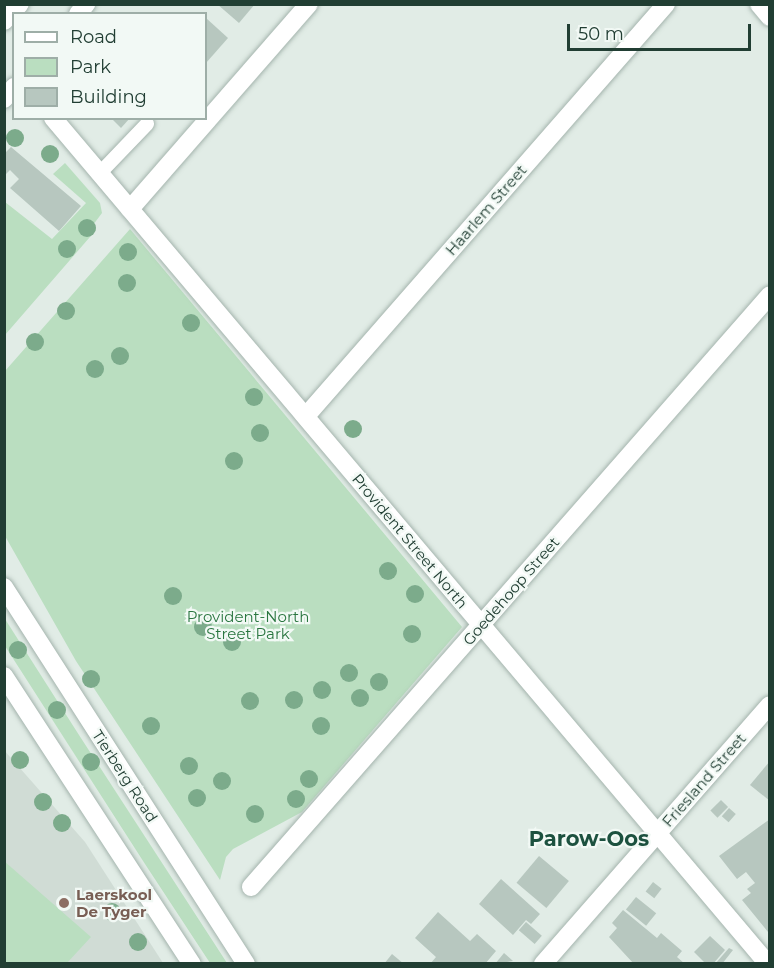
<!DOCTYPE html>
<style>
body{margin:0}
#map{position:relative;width:774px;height:968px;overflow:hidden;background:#e1ece6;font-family:Montserrat,sans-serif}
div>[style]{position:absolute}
.built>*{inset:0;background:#d0dcd5}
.green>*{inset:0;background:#badec0}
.building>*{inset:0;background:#b7c7bf;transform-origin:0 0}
.roads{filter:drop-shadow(0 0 2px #a4b4ad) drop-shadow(0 0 2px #a4b4ad)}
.lane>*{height:14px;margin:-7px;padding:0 7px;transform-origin:7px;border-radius:7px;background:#fff}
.street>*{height:18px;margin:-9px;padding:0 9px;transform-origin:9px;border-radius:9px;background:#fff}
.secondary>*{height:18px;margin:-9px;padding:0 9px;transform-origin:9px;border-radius:9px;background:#fff}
.trees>*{width:18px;height:18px;margin:-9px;border-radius:50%;background:#7cab8b}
.dots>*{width:16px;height:16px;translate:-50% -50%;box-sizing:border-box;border:3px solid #f2f9f5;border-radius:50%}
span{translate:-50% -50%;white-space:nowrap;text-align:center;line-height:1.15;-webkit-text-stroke:4.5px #f2f9f5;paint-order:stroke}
.street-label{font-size:15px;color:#213e33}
.park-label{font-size:15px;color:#2a7640}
.education-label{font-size:15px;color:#785e54;font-weight:700}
.left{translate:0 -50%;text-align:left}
.district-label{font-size:21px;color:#1c513f;font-weight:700}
.frame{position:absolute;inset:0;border:6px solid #213e33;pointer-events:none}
.legend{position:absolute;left:12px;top:12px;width:195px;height:108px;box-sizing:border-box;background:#f2f9f5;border:2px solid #9eaea7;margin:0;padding:8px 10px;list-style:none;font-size:18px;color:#213e33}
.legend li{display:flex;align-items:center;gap:12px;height:30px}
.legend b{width:30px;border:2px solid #9eaea7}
.scale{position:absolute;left:567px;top:24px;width:184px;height:27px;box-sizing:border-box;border:3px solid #213e33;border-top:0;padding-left:8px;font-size:18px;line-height:21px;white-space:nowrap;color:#213e33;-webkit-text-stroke:4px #f2f9f5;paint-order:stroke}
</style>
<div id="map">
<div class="built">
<i style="clip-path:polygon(4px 750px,85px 842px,163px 963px,5px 963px)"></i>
</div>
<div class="green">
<i style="clip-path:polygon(65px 163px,100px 203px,102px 213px,93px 225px,96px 230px,5px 335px,5px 202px,52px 239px,86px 203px,53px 174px)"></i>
<i style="clip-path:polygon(130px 229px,462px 627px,302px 812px,233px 849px,226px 857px,220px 880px,76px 661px,5px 536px,5px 371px)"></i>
<i style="clip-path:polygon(5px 619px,79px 735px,227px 963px,210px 963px,145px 864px,5px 646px)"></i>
<i style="clip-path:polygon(4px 861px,91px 937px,67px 963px,5px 963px)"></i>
</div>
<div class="building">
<i style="clip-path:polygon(217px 4px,255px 4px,239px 23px)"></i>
<i style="clip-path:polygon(206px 18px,228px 38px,206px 63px)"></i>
<i style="clip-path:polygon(111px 118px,130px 118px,121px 128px)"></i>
<i style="clip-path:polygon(11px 147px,81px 206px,59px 231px,10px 188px,19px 179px,10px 170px,4px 176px,4px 154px)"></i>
<i style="clip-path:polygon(770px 761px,770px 801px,750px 785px)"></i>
<i style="left:721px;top:800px;width:10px;height:15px;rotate:45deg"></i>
<i style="left:729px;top:808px;width:9px;height:11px;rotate:41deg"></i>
<i style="clip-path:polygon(770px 819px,770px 931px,768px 932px,742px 900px,751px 893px,747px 889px,755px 883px,746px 872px,737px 879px,719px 856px)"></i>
<i style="left:539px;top:856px;width:39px;height:35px;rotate:40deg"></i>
<i style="clip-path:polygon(501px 879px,540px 914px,531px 924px,526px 920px,513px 935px,479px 904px)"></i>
<i style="left:653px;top:882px;width:11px;height:12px;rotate:38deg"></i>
<i style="left:636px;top:897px;width:26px;height:16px;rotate:39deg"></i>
<i style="clip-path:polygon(623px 910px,657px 938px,661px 933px,682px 951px,677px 957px,685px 964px,634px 964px,609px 937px,617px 928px,612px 923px)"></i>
<i style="clip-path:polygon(438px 912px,470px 941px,477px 934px,496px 951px,485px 964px,430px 964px,436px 957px,415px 938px)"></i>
<i style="left:526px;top:922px;width:21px;height:11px;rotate:41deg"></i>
<i style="clip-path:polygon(710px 936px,725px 950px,713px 964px,706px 964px,694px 952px)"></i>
<i style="clip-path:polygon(729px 948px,733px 950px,722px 964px,715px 964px)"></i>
<i style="clip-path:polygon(504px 953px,513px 961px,495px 964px)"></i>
<i style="clip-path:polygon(392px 954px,404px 964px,384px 964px)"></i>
</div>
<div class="roads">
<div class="lane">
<i style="left:100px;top:173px;width:68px;rotate:-46.2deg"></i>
</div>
<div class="street">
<i style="left:759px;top:4px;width:17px;rotate:50deg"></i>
<i style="left:53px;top:118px;width:1108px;rotate:49.8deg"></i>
<i style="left:130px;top:209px;width:272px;rotate:-48.9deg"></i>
<i style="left:306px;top:416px;width:547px;rotate:-48.85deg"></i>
<i style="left:251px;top:887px;width:787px;rotate:-48.76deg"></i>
<i style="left:543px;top:964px;width:344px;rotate:-48.8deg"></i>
</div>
<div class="secondary">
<i style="left:78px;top:14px;width:13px;rotate:-51deg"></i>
<i style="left:4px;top:21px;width:23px;rotate:-47deg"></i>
<i style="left:4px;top:99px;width:16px;rotate:-50deg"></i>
<i style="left:4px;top:587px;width:448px;rotate:57.3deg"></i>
<i style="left:4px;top:676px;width:344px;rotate:56.9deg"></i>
</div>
</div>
<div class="trees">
<i style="left:15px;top:138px"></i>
<i style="left:50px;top:154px"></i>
<i style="left:87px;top:228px"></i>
<i style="left:67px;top:249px"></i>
<i style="left:128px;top:252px"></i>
<i style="left:127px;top:283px"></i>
<i style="left:66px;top:311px"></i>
<i style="left:191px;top:323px"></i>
<i style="left:35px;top:342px"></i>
<i style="left:120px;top:356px"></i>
<i style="left:95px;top:369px"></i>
<i style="left:254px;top:397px"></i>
<i style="left:353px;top:429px"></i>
<i style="left:260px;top:433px"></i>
<i style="left:234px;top:461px"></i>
<i style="left:388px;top:571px"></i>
<i style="left:415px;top:594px"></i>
<i style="left:173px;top:596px"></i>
<i style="left:203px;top:627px"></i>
<i style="left:412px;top:634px"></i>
<i style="left:232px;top:642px"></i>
<i style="left:18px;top:650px"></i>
<i style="left:349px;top:673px"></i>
<i style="left:91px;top:679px"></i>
<i style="left:379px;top:682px"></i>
<i style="left:322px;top:690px"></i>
<i style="left:360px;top:698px"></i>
<i style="left:294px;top:700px"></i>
<i style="left:250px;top:701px"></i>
<i style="left:57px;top:710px"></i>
<i style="left:151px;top:726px"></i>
<i style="left:321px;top:726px"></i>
<i style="left:20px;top:760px"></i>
<i style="left:91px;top:762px"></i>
<i style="left:189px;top:766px"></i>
<i style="left:309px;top:779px"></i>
<i style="left:222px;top:781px"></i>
<i style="left:197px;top:798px"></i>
<i style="left:296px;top:799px"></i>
<i style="left:43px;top:802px"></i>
<i style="left:255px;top:814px"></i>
<i style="left:62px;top:823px"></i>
<i style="left:112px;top:912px"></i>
<i style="left:138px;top:942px"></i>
</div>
<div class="dots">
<i style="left:64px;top:903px;background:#8d6e63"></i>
</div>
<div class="street-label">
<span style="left:486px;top:210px;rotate:-49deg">Haarlem Street</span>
<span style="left:410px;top:541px;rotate:50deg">Provident Street North</span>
<span style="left:511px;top:591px;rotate:-49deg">Goedehoop Street</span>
<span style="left:125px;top:776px;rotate:57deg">Tierberg Road</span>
<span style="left:704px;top:780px;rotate:-49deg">Friesland Street</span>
</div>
<div class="park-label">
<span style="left:248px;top:625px">Provident-North<br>Street Park</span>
</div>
<div class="education-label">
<span class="left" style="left:76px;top:903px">Laerskool<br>De Tyger</span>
</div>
<div class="district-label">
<span style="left:589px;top:839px">Parow-Oos</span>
</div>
<div class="frame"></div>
<ul class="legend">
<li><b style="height:8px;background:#fff"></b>Road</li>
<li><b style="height:16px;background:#badec0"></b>Park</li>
<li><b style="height:16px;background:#b7c7bf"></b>Building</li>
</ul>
<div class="scale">50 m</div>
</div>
